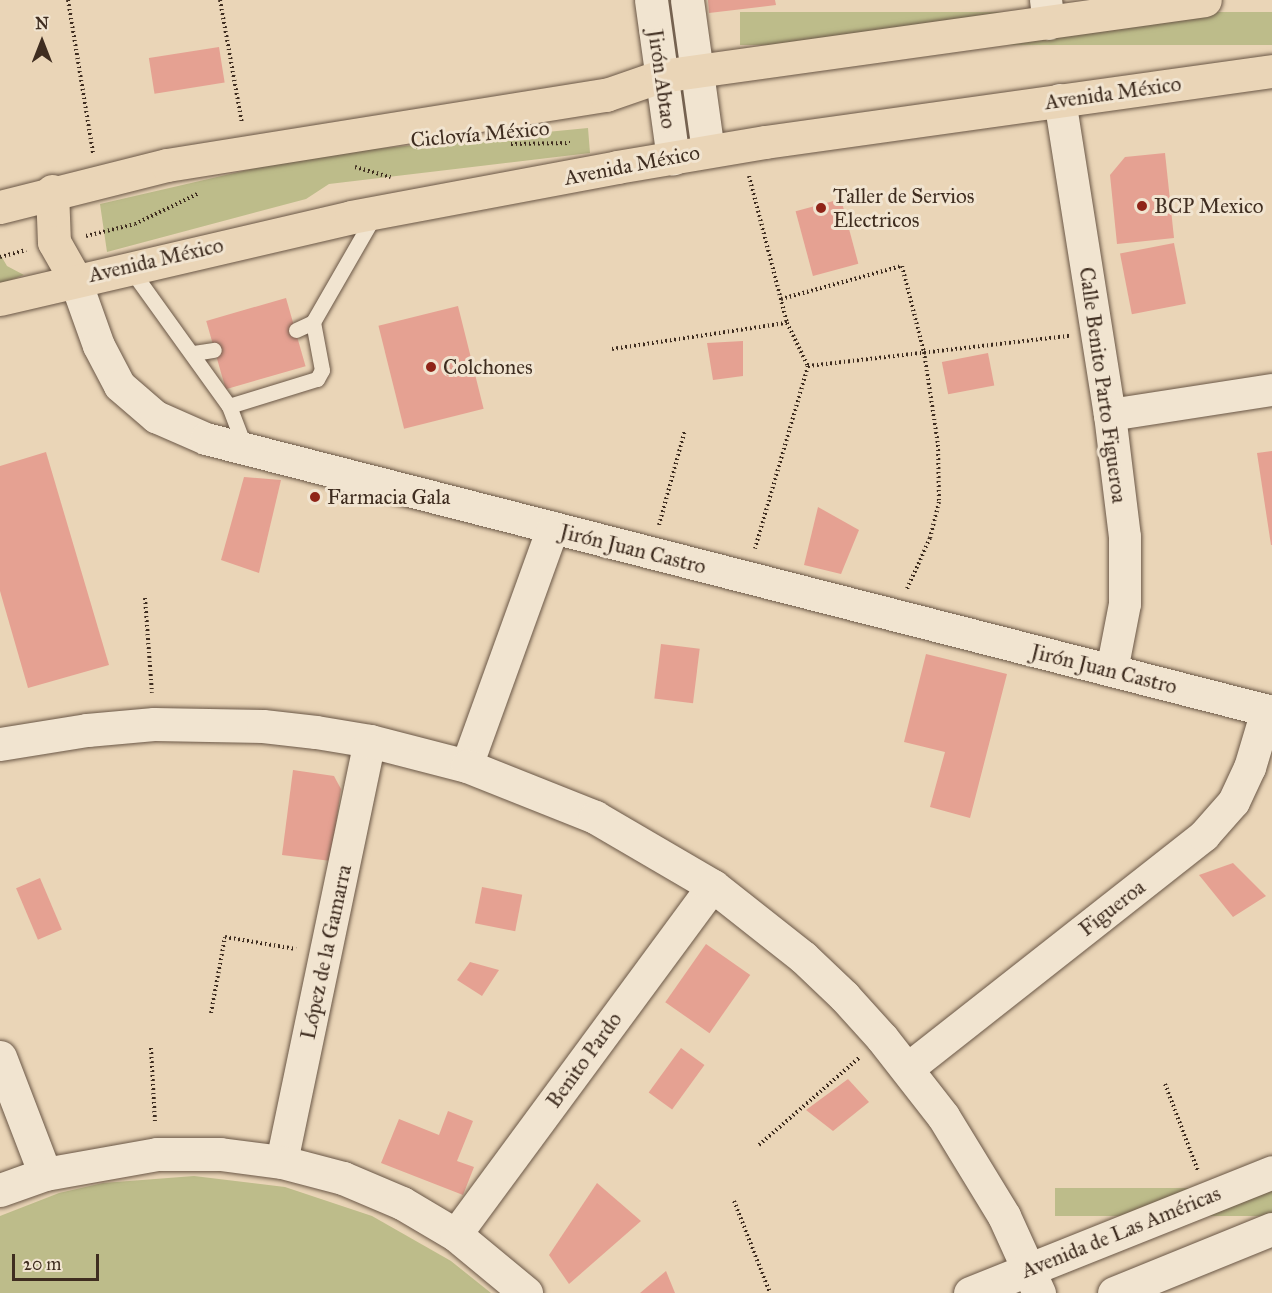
<!DOCTYPE html>
<meta charset="utf-8">
<style>
body{margin:0}
#map{position:relative;width:1272px;height:1293px;overflow:hidden;background:#ead5b7;font-family:"IM FELL Great Primer",serif}
div>[style]{position:absolute}
.green>*{inset:0;background:#bdbc8a;transform-origin:0 0}
.building>*{inset:0;background:#e5a192;transform-origin:0 0}
.path>*{height:4px;margin-top:-2px;transform-origin:0;background:repeating-linear-gradient(90deg,#3f2d20 0 1.5px,transparent 0 4.5px)}
.roads{filter:drop-shadow(0 0 2px #6a5746) drop-shadow(0 0 2px #6a5746)}
.service>*{height:15px;margin:-7.5px;padding:0 7.5px;transform-origin:7.5px;border-radius:7.5px;background:#f1e4d0}
.minor>*{height:32px;margin:-16px;padding:0 16px;transform-origin:16px;border-radius:16px;background:#f1e4d0}
.tertiary>*{height:33px;margin:-16.5px;padding:0 16.5px;transform-origin:16.5px;border-radius:16.5px;background:#f1e4d0}
.primary>*{height:33px;margin:-16.5px;padding:0 16.5px;transform-origin:16.5px;border-radius:16.5px;background:#ead5b7}
.dots>*{width:16px;height:16px;translate:-50% -50%;box-sizing:border-box;border:3px solid #f1e4d0;border-radius:50%}
span{translate:-50% -50%;white-space:nowrap;text-align:center;line-height:1.15;-webkit-text-stroke:6px #f1e4d0;paint-order:stroke}
.street-label{font-size:21px;color:#3f2d20}
.poi-label{font-size:21px;color:#3f2d20}
.left{translate:0 -50%;text-align:left}
.north{position:absolute;left:12px;top:12px;width:60px;height:60px;-webkit-text-stroke:4px #f1e4d0;paint-order:stroke;rotate:0deg;font-size:16px;font-weight:700;line-height:24px;text-align:center;color:#3f2d20}
.north::after{content:'';display:block;margin:auto;width:21px;height:27px;background:#3f2d20;clip-path:polygon(50% 0,100% 100%,50% 72%,0 100%)}
.scale{position:absolute;left:12px;top:1254px;width:87px;height:27px;box-sizing:border-box;border:3px solid #3f2d20;border-top:0;padding-left:8px;font-size:18px;line-height:21px;white-space:nowrap;color:#3f2d20;-webkit-text-stroke:4px #f1e4d0;paint-order:stroke}
</style>
<div id="map">
<div class="green">
<i style="left:1272px;top:12px;width:33px;height:532px;rotate:90deg"></i>
<i style="clip-path:polygon(588px 128px,590px 153px,329px 184px,306px 199px,107px 252px,100px 204px,312px 155px)"></i>
<i style="clip-path:polygon(0 254px,7px 266px,24px 275px,0 284px)"></i>
<i style="clip-path:polygon(194px 1176px,285px 1187px,372px 1216px,451px 1261px,491px 1293px,0 1293px,0 1216px,59px 1193px,103px 1183px)"></i>
<i style="left:1272px;top:1188px;width:28px;height:217px;rotate:90deg"></i>
</div>
<div class="building">
<i style="clip-path:polygon(708px 0,775px 0,776px 5px,709px 13px)"></i>
<i style="left:219px;top:47px;width:36px;height:71px;rotate:81deg"></i>
<i style="clip-path:polygon(1165px 153px,1174px 238px,1117px 244px,1110px 175px,1125px 157px)"></i>
<i style="left:841px;top:199px;width:67px;height:47px;rotate:75deg"></i>
<i style="left:1174px;top:243px;width:62px;height:55px;rotate:79deg"></i>
<i style="left:286px;top:298px;width:71px;height:83px;rotate:74deg"></i>
<i style="left:458px;top:306px;width:106px;height:82px;rotate:76deg"></i>
<i style="clip-path:polygon(743px 341px,743px 376px,713px 380px,707px 343px)"></i>
<i style="left:988px;top:353px;width:33px;height:47px;rotate:79deg"></i>
<i style="clip-path:polygon(1272px 451px,1272px 545px,1271px 545px,1257px 453px)"></i>
<i style="clip-path:polygon(46px 452px,109px 665px,28px 688px,0 591px,0 466px)"></i>
<i style="clip-path:polygon(244px 477px,281px 480px,259px 573px,221px 560px)"></i>
<i style="clip-path:polygon(818px 507px,859px 530px,841px 574px,804px 565px)"></i>
<i style="left:661px;top:644px;width:39px;height:55px;rotate:7deg"></i>
<i style="clip-path:polygon(926px 654px,1007px 674px,970px 818px,930px 807px,945px 752px,904px 742px)"></i>
<i style="clip-path:polygon(293px 770px,334px 776px,341px 789px,331px 861px,282px 855px)"></i>
<i style="clip-path:polygon(1233px 863px,1266px 896px,1233px 917px,1199px 875px)"></i>
<i style="left:40px;top:878px;width:56px;height:26px;rotate:67deg"></i>
<i style="left:482px;top:887px;width:41px;height:37px;rotate:11deg"></i>
<i style="left:706px;top:944px;width:54px;height:71px;rotate:35deg"></i>
<i style="clip-path:polygon(470px 962px,499px 970px,482px 996px,457px 980px)"></i>
<i style="left:681px;top:1048px;width:29px;height:55px;rotate:36deg"></i>
<i style="clip-path:polygon(848px 1079px,869px 1102px,833px 1131px,806px 1110px)"></i>
<i style="clip-path:polygon(448px 1111px,473px 1121px,457px 1161px,474px 1167px,463px 1195px,381px 1163px,399px 1119px,439px 1135px)"></i>
<i style="clip-path:polygon(597px 1183px,641px 1221px,569px 1284px,549px 1255px)"></i>
<i style="clip-path:polygon(666px 1271px,675px 1293px,640px 1293px)"></i>
</div>
<div class="path">
<i style="left:68px;top:0;width:155px;rotate:80.7deg"></i>
<i style="left:220px;top:0;width:125px;rotate:79.9deg"></i>
<i style="left:511px;top:144px;width:59px;rotate:-1deg"></i>
<i style="left:355px;top:167px;width:37px;rotate:16deg"></i>
<i style="left:749px;top:176px;width:152px;rotate:75.5deg"></i>
<i style="left:787px;top:323px;width:48px;rotate:64deg"></i>
<i style="left:808px;top:366px;width:190px;rotate:106.2deg"></i>
<i style="left:86px;top:236px;width:50px;rotate:-13.8deg"></i>
<i style="left:135px;top:224px;width:71px;rotate:-25.8deg"></i>
<i style="left:0;top:257px;width:27px;rotate:-15deg"></i>
<i style="left:781px;top:299px;width:125px;rotate:-15.3deg"></i>
<i style="left:902px;top:266px;width:89px;rotate:75.7deg"></i>
<i style="left:924px;top:352px;width:94px;rotate:81.4deg"></i>
<i style="left:938px;top:445px;width:57px;rotate:89deg"></i>
<i style="left:939px;top:502px;width:37px;rotate:104deg"></i>
<i style="left:930px;top:538px;width:56px;rotate:114.3deg"></i>
<i style="left:612px;top:349px;width:177px;rotate:-8.5deg"></i>
<i style="left:808px;top:366px;width:263px;rotate:-6.6deg"></i>
<i style="left:659px;top:525px;width:98px;rotate:-74.7deg"></i>
<i style="left:145px;top:598px;width:95px;rotate:85.8deg"></i>
<i style="left:211px;top:1013px;width:77px;rotate:-79.6deg"></i>
<i style="left:225px;top:937px;width:72px;rotate:9.6deg"></i>
<i style="left:151px;top:1048px;width:75px;rotate:86.9deg"></i>
<i style="left:1165px;top:1084px;width:93px;rotate:69.2deg"></i>
<i style="left:759px;top:1145px;width:134px;rotate:-41.1deg"></i>
<i style="left:734px;top:1201px;width:99px;rotate:68.6deg"></i>
</div>
<div class="roads">
<div class="service">
<i style="left:129px;top:267px;width:171px;rotate:54.3deg"></i>
<i style="left:229px;top:406px;width:45px;rotate:69.1deg"></i>
<i style="left:296px;top:330px;width:19px;rotate:-25deg"></i>
<i style="left:313px;top:322px;width:125px;rotate:-60.1deg"></i>
<i style="left:194px;top:353px;width:20px;rotate:-9deg"></i>
<i style="left:229px;top:406px;width:92px;rotate:-17.1deg"></i>
<i style="left:317px;top:379px;width:10px;rotate:-61deg"></i>
<i style="left:322px;top:370px;width:49px;rotate:-100.6deg"></i>
</div>
<div class="minor">
<i style="left:1046px;top:0;width:24px;rotate:83deg"></i>
<i style="left:1060px;top:100px;width:319px;rotate:81deg"></i>
<i style="left:1110px;top:415px;width:123px;rotate:83deg"></i>
<i style="left:1125px;top:537px;width:67px;rotate:90deg"></i>
<i style="left:1125px;top:604px;width:68px;rotate:101deg"></i>
<i style="left:75px;top:279px;width:71px;rotate:70.3deg"></i>
<i style="left:99px;top:346px;width:45px;rotate:62.3deg"></i>
<i style="left:120px;top:386px;width:48px;rotate:40.7deg"></i>
<i style="left:156px;top:417px;width:55px;rotate:23.7deg"></i>
<i style="left:206px;top:439px;width:1100px;rotate:14.36deg"></i>
<i style="left:1110px;top:415px;width:164px;rotate:-8.8deg"></i>
<i style="left:467px;top:766px;width:253px;rotate:-70.1deg"></i>
<i style="left:908px;top:1069px;width:377px;rotate:-38.2deg"></i>
<i style="left:1204px;top:836px;width:45px;rotate:-48.6deg"></i>
<i style="left:1234px;top:802px;width:38px;rotate:-65deg"></i>
<i style="left:1250px;top:768px;width:59px;rotate:-73.4deg"></i>
<i style="left:282px;top:1162px;width:430px;rotate:-78.2deg"></i>
<i style="left:456px;top:1235px;width:433px;rotate:-53.6deg"></i>
</div>
<div class="tertiary">
<i style="left:651px;top:0;width:160px;rotate:82.1deg"></i>
<i style="left:687px;top:0;width:152px;rotate:82.1deg"></i>
<i style="left:0;top:744px;width:88px;rotate:-9.1deg"></i>
<i style="left:87px;top:730px;width:67px;rotate:-5.1deg"></i>
<i style="left:154px;top:724px;width:109px;rotate:1.1deg"></i>
<i style="left:263px;top:726px;width:53px;rotate:6.5deg"></i>
<i style="left:316px;top:732px;width:55px;rotate:9.5deg"></i>
<i style="left:370px;top:741px;width:100px;rotate:14.5deg"></i>
<i style="left:467px;top:766px;width:138px;rotate:21.7deg"></i>
<i style="left:595px;top:817px;width:137px;rotate:30.3deg"></i>
<i style="left:713px;top:886px;width:115px;rotate:38.3deg"></i>
<i style="left:803px;top:957px;width:57px;rotate:43.6deg"></i>
<i style="left:844px;top:996px;width:57px;rotate:47.9deg"></i>
<i style="left:882px;top:1038px;width:99px;rotate:52deg"></i>
<i style="left:943px;top:1116px;width:117px;rotate:58.6deg"></i>
<i style="left:1004px;top:1216px;width:85px;rotate:65.6deg"></i>
<i style="left:0;top:1057px;width:125px;rotate:69deg"></i>
<i style="left:0;top:1190px;width:48px;rotate:-19.6deg"></i>
<i style="left:45px;top:1174px;width:114px;rotate:-10.1deg"></i>
<i style="left:157px;top:1154px;width:63px"></i>
<i style="left:220px;top:1154px;width:63px;rotate:7.4deg"></i>
<i style="left:282px;top:1162px;width:63px;rotate:14.7deg"></i>
<i style="left:343px;top:1178px;width:64px;rotate:23deg"></i>
<i style="left:402px;top:1203px;width:63px;rotate:30.7deg"></i>
<i style="left:456px;top:1235px;width:91px;rotate:39.6deg"></i>
<i style="left:970px;top:1293px;width:325px;rotate:-21.8deg"></i>
<i style="left:1114px;top:1293px;width:170px;rotate:-22.1deg"></i>
</div>
<div class="primary">
<i style="left:52px;top:191px;width:51px;rotate:87.8deg"></i>
<i style="left:54px;top:242px;width:43px;rotate:60.4deg"></i>
<i style="left:0;top:207px;width:172px;rotate:-14.1deg"></i>
<i style="left:167px;top:165px;width:445px;rotate:-9.1deg"></i>
<i style="left:606px;top:95px;width:58px;rotate:-19.1deg"></i>
<i style="left:661px;top:76px;width:549px;rotate:-7.95deg"></i>
<i style="left:0;top:299px;width:360px;rotate:-13.1deg"></i>
<i style="left:351px;top:217px;width:271px;rotate:-10.6deg"></i>
<i style="left:617px;top:167px;width:150px;rotate:-9.6deg"></i>
<i style="left:765px;top:142px;width:512px;rotate:-7.97deg"></i>
</div>
</div>
<div class="dots">
<i style="left:1142px;top:206px;background:#8f2418"></i>
<i style="left:821px;top:208px;background:#8f2418"></i>
<i style="left:431px;top:367px;background:#8f2418"></i>
<i style="left:315px;top:497px;background:#8f2418"></i>
</div>
<div class="street-label">
<span style="left:662px;top:79px;rotate:82deg">Jirón Abtao</span>
<span style="left:1113px;top:93px;rotate:-8deg">Avenida México</span>
<span style="left:480px;top:134px;rotate:-5deg">Ciclovía México</span>
<span style="left:632px;top:165px;rotate:-11deg">Avenida México</span>
<span style="left:156px;top:260px;rotate:-13deg">Avenida México</span>
<span style="left:1103px;top:385px;rotate:82deg">Calle Benito Parto Figueroa</span>
<span style="left:633px;top:549px;rotate:14deg">Jirón Juan Castro</span>
<span style="left:1104px;top:669px;rotate:14deg">Jirón Juan Castro</span>
<span style="left:1112px;top:908px;rotate:-38deg">Figueroa</span>
<span style="left:326px;top:952px;rotate:-78deg">López de la Gamarra</span>
<span style="left:584px;top:1060px;rotate:-54deg">Benito Pardo</span>
<span style="left:1121px;top:1232px;rotate:-22deg">Avenida de Las Américas</span>
</div>
<div class="poi-label">
<span class="left" style="left:833px;top:208px">Taller de Servios<br>Electricos</span>
<span class="left" style="left:1154px;top:206px">BCP Mexico</span>
<span class="left" style="left:443px;top:367px">Colchones</span>
<span class="left" style="left:327px;top:497px">Farmacia Gala</span>
</div>
<div class="north">N</div>
<div class="scale">20 m</div>
</div>
